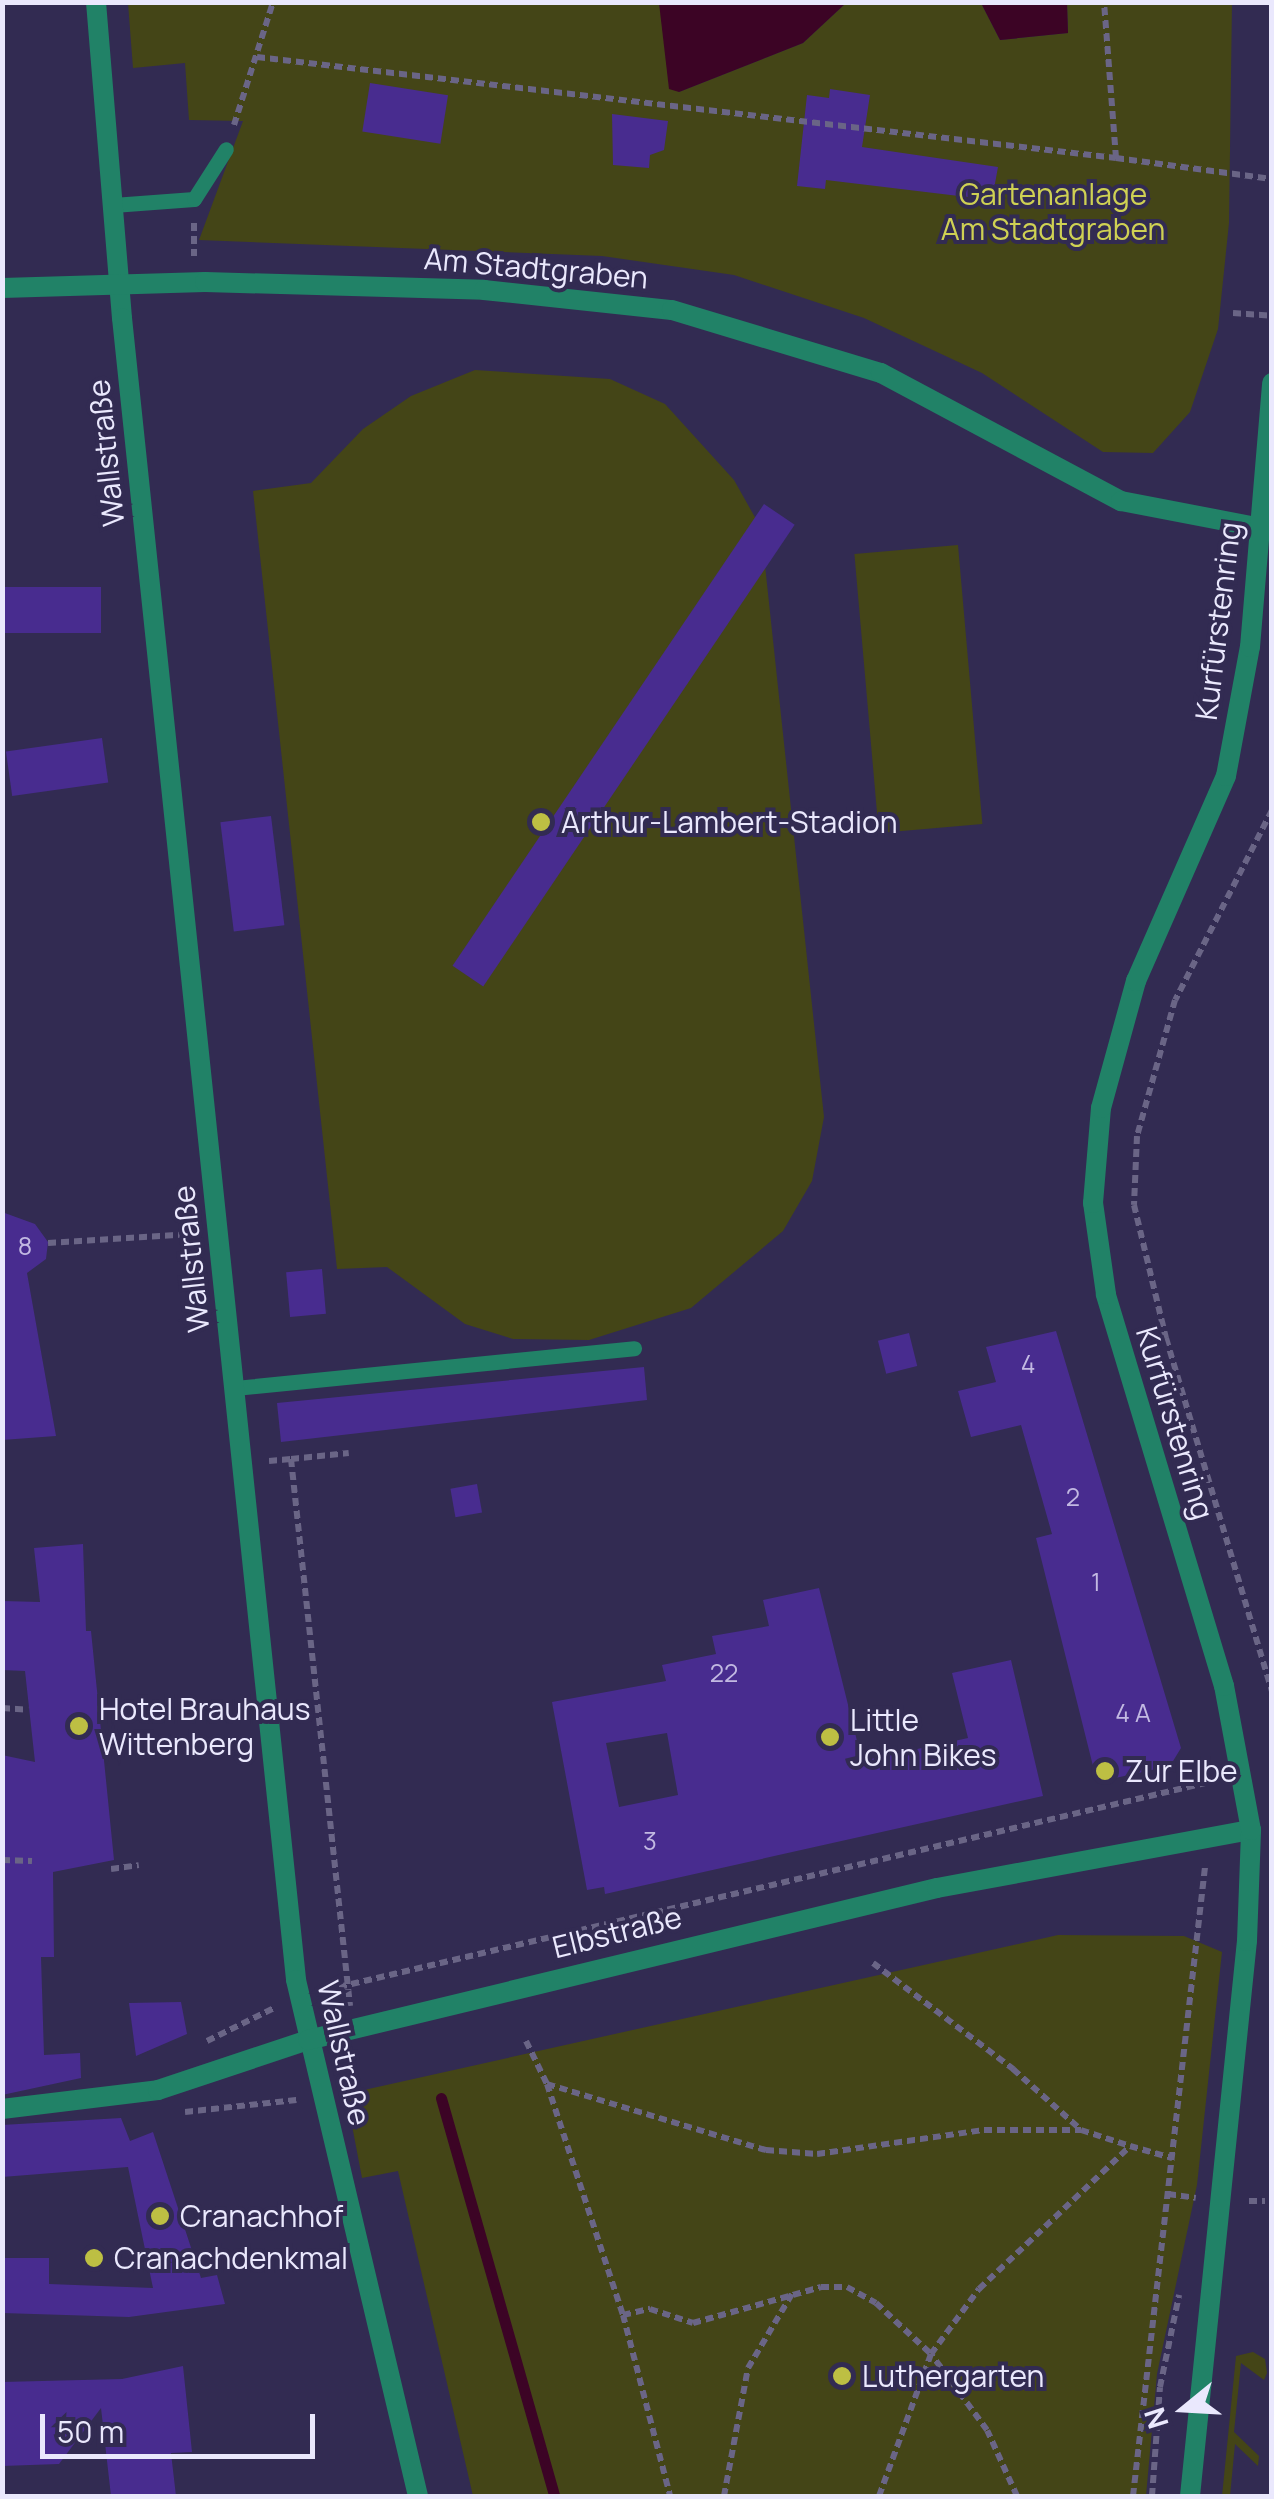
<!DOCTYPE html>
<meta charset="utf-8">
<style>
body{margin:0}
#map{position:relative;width:1274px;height:2499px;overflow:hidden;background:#322b52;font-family:Manrope,sans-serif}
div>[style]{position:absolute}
.green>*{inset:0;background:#444517;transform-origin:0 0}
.water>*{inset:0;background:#3c0425}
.stream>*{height:11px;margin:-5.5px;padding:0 5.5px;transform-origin:5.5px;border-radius:5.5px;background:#3c0425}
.building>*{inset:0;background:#482c8f;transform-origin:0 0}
.path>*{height:6px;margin-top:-3px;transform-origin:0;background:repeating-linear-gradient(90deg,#6a6586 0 8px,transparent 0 13px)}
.service>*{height:15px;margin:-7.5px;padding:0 7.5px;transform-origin:7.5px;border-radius:7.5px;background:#218267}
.pedestrian>*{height:20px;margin:-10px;padding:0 10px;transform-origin:10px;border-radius:10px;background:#218267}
.minor>*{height:20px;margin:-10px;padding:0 10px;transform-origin:10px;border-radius:10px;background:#218267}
.dots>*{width:28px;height:28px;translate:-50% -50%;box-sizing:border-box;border:5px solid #322b52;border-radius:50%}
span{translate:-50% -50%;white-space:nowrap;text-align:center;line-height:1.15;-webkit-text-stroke:8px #322b52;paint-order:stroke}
.number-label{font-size:25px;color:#c2b9e2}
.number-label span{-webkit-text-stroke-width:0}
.park-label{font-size:30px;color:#cfd153}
.street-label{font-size:30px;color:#eae8fd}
.poi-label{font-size:30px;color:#eae8fd}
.left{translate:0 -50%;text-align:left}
.frame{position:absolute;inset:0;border:5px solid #eae8fd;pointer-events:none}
.north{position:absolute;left:1134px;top:2359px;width:100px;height:100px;-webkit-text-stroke:8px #322b52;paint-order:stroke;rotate:252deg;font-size:28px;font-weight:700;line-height:40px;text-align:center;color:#eae8fd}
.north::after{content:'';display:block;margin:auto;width:35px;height:45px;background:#eae8fd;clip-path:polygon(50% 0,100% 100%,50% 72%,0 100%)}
.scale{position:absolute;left:40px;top:2414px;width:275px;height:45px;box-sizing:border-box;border:5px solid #eae8fd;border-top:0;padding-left:12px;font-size:30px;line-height:35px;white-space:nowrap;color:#eae8fd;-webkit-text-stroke:8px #322b52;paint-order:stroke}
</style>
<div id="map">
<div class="green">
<i style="clip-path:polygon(128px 3px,659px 3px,679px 92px,803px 43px,846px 3px,981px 3px,1000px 40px,1068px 33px,1067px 3px,1232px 3px,1229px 223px,1218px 329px,1190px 412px,1153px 453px,1103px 452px,982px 373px,864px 318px,734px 275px,602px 256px,199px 240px,243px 121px,189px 120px,185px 63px,133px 68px)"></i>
<i style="clip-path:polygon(475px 370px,610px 379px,665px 404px,734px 480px,761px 528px,824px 1117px,812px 1181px,783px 1231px,691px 1308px,589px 1340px,513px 1339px,465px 1324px,387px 1267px,337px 1269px,253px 491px,311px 483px,363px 429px,411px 396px)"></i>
<i style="left:958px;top:545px;width:280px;height:104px;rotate:85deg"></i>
<i style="clip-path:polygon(1058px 1935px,1184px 1936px,1222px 1952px,1197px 2185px,1157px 2374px,1146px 2496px,473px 2496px,398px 2171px,362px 2178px,346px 2094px)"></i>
<i style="clip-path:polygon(1253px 2352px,1265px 2359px,1267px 2373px,1264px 2380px,1241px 2363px,1234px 2432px,1259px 2456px,1258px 2466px,1235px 2444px,1230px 2496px,1222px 2496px,1236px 2356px)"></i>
</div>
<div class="water">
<i style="clip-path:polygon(659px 3px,659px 2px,846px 3px,803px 43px,679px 92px,669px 89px)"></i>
<i style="clip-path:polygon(981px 3px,1067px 3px,1068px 33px,1000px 40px)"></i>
</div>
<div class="stream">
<i style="left:441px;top:2098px;width:414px;rotate:74.1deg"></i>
</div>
<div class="building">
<i style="left:370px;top:83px;width:79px;height:49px;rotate:9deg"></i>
<i style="clip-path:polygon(830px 89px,870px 95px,862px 147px,998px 167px,992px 200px,826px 180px,825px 189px,797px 186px,807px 95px,829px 98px)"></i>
<i style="clip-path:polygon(612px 114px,668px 121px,664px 150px,650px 155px,649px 168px,613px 165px)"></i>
<i style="left:764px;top:504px;width:37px;height:557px;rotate:34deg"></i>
<i style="left:101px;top:587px;width:46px;height:99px;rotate:90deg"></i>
<i style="left:102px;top:738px;width:45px;height:97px;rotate:82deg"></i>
<i style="left:271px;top:816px;width:110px;height:51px;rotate:83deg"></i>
<i style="clip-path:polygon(2px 1212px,35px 1224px,48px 1242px,46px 1259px,27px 1273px,56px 1436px,2px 1440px)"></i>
<i style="left:322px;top:1269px;width:45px;height:36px;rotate:85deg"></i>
<i style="clip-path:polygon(1056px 1331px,1181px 1748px,1170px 1766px,1097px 1782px,1036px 1538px,1052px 1534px,1021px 1425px,971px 1437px,958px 1391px,996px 1382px,986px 1347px)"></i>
<i style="left:909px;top:1333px;width:34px;height:32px;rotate:76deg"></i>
<i style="clip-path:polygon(644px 1367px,647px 1400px,281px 1442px,277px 1403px)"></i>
<i style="left:477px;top:1484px;width:29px;height:27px;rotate:80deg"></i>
<i style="clip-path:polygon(83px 1544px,86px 1631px,91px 1631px,114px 1860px,53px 1872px,54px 1957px,41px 1957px,44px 2055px,80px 2053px,81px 2078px,2px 2095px,2px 1755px,35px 1762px,25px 1671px,2px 1670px,2px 1601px,40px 1602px,34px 1548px)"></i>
<i style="clip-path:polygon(evenodd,819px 1588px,862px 1761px,968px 1738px,952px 1673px,1011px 1660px,1043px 1796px,605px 1894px,604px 1887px,587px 1890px,552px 1702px,666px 1681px,662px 1665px,716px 1654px,712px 1636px,769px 1626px,763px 1600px,819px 1588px,667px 1733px,678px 1795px,619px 1807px,606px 1743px,667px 1733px)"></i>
<i style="clip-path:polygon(181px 2002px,187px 2034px,136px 2056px,129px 2003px)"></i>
<i style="clip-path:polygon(121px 2118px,130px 2141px,153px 2132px,201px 2278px,217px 2275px,225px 2304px,129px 2317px,2px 2313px,2px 2258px,49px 2258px,49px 2284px,153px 2288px,128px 2167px,2px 2177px,2px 2125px)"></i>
<i style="clip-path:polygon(183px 2366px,192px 2452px,171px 2453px,176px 2496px,111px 2496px,101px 2408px,59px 2464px,2px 2466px,2px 2382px,122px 2379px)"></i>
</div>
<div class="path">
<i style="left:257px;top:57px;width:865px;rotate:6.71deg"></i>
<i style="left:1116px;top:158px;width:156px;rotate:-94.4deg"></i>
<i style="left:234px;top:125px;width:129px;rotate:-72.4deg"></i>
<i style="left:1116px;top:158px;width:157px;rotate:7.7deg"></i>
<i style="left:194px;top:223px;width:33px;rotate:90deg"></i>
<i style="left:1233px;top:313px;width:39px;rotate:4deg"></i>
<i style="left:1272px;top:810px;width:213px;rotate:117deg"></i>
<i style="left:1175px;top:1000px;width:141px;rotate:105.6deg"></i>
<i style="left:1137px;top:1136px;width:69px;rotate:92.5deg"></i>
<i style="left:1134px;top:1205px;width:137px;rotate:76.5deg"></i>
<i style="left:1166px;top:1338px;width:369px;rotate:73.3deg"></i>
<i style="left:48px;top:1243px;width:144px;rotate:-3.6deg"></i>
<i style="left:291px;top:1459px;width:58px;rotate:-5.9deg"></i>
<i style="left:269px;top:1461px;width:22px;rotate:-5deg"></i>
<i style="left:291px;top:1459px;width:550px;rotate:83.84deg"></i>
<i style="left:2px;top:1708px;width:26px;rotate:4deg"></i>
<i style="left:97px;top:1709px;width:19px;rotate:-6deg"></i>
<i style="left:2px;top:1860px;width:30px;rotate:2deg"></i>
<i style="left:111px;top:1869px;width:28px;rotate:-8deg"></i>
<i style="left:873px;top:1963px;width:176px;rotate:37.1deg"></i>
<i style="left:1013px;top:2069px;width:90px;rotate:41.8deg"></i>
<i style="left:326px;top:1990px;width:903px;rotate:-13.25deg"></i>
<i style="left:207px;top:2041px;width:77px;rotate:-26.2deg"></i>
<i style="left:526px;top:2041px;width:48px;rotate:64deg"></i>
<i style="left:547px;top:2084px;width:243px;rotate:71.8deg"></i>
<i style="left:623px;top:2315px;width:187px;rotate:75.4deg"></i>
<i style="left:547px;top:2084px;width:229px;rotate:16.8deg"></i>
<i style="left:766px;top:2150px;width:51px;rotate:4.5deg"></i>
<i style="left:817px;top:2154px;width:169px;rotate:-8.2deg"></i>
<i style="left:984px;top:2130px;width:97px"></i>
<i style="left:1081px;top:2130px;width:52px;rotate:18.1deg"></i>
<i style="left:185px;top:2112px;width:112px;rotate:-6.2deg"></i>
<i style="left:1168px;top:2194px;width:28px;rotate:8deg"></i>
<i style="left:1249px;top:2201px;width:16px"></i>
<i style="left:623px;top:2315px;width:28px;rotate:-13deg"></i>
<i style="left:650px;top:2309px;width:45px;rotate:18deg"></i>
<i style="left:693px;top:2323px;width:133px;rotate:-15.7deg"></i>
<i style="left:821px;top:2287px;width:26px"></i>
<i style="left:847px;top:2287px;width:33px;rotate:29deg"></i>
<i style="left:876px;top:2303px;width:75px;rotate:42.8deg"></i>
<i style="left:931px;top:2354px;width:151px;rotate:110.1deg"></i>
<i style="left:724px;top:2496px;width:130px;rotate:-79.4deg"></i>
<i style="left:748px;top:2368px;width:86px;rotate:-59.3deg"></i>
<i style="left:1017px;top:2496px;width:72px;rotate:-114.4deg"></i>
<i style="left:987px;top:2430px;width:94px;rotate:-126.4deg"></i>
<i style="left:931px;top:2354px;width:81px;rotate:-53.6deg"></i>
<i style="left:979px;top:2289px;width:208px;rotate:-43.4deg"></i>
<i style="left:1130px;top:2146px;width:44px;rotate:15.9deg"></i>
<i style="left:1133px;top:2496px;width:633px;rotate:-83.47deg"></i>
<i style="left:1152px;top:2496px;width:109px;rotate:-85.8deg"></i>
<i style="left:1160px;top:2387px;width:94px;rotate:-78.3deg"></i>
</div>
<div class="service">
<i style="left:113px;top:205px;width:81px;rotate:-4.2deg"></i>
<i style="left:194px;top:199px;width:59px;rotate:-57.4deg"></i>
<i style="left:235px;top:1388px;width:401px;rotate:-5.7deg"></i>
</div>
<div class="pedestrian">
<i style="left:2px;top:2109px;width:157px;rotate:-6.9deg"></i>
<i style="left:158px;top:2090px;width:158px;rotate:-18.4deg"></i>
</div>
<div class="minor">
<i style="left:96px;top:2px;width:317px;rotate:85.3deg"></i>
<i style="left:122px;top:318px;width:1671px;rotate:84.02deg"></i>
<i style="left:296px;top:1980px;width:530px;rotate:76.7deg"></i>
<i style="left:2px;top:288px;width:203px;rotate:-1.7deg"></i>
<i style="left:205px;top:282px;width:279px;rotate:1.6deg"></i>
<i style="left:484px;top:290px;width:189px;rotate:6.1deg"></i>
<i style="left:672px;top:310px;width:218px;rotate:16.8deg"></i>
<i style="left:881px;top:373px;width:272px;rotate:28.1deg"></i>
<i style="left:1121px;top:501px;width:143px;rotate:10.9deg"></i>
<i style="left:308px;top:2040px;width:647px;rotate:-13.59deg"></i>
<i style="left:937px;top:1888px;width:319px;rotate:-10.5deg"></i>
<i style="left:1190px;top:2496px;width:558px;rotate:-84.14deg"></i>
<i style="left:1247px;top:1941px;width:111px;rotate:-87.9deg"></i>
<i style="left:1251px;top:1830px;width:147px;rotate:-100.6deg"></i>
<i style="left:1224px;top:1686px;width:409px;rotate:-106.8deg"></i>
<i style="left:1106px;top:1294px;width:92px;rotate:-98.1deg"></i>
<i style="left:1093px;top:1203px;width:95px;rotate:-85.2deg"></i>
<i style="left:1101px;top:1108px;width:132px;rotate:-74.6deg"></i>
<i style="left:1136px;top:981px;width:224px;rotate:-66.3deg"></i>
<i style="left:1226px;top:776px;width:131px;rotate:-79.5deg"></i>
<i style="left:1250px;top:647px;width:265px;rotate:-85.2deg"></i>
</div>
<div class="dots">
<i style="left:541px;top:822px;background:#bdbf43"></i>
<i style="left:79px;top:1726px;background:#bdbf43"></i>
<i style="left:830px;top:1737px;background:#bdbf43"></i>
<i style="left:1105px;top:1771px;background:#bdbf43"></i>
<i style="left:160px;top:2216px;background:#bdbf43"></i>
<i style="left:94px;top:2258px;background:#bdbf43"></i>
<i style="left:842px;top:2376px;background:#bdbf43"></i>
</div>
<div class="number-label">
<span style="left:25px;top:1246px">8</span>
<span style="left:1028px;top:1364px">4</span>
<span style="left:1073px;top:1497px">2</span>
<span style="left:1096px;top:1582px">1</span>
<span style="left:724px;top:1673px">22</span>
<span style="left:1133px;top:1713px">4 A</span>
<span style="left:650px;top:1841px">3</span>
</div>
<div class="park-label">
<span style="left:1053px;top:211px">Gartenanlage<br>Am Stadtgraben</span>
</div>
<div class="street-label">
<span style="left:536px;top:268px;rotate:5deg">Am Stadtgraben</span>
<span style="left:106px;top:453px;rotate:-96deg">Wallstraße</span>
<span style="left:1218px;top:621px;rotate:-83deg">Kurfürstenring</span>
<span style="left:191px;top:1259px;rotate:-96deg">Wallstraße</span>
<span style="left:1175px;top:1423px;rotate:73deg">Kurfürstenring</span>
<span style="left:617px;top:1932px;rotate:-14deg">Elbstraße</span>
<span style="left:344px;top:2053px;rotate:77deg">Wallstraße</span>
</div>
<div class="poi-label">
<span class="left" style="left:561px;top:822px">Arthur-Lambert-Stadion</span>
<span class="left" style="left:99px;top:1726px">Hotel Brauhaus<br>Wittenberg</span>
<span class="left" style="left:850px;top:1737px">Little<br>John Bikes</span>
<span class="left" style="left:1125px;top:1771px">Zur Elbe</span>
<span class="left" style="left:180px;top:2216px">Cranachhof</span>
<span class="left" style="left:114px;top:2258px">Cranachdenkmal</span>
<span class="left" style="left:862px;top:2376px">Luthergarten</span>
</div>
<div class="frame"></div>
<div class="north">N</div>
<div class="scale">50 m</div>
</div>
